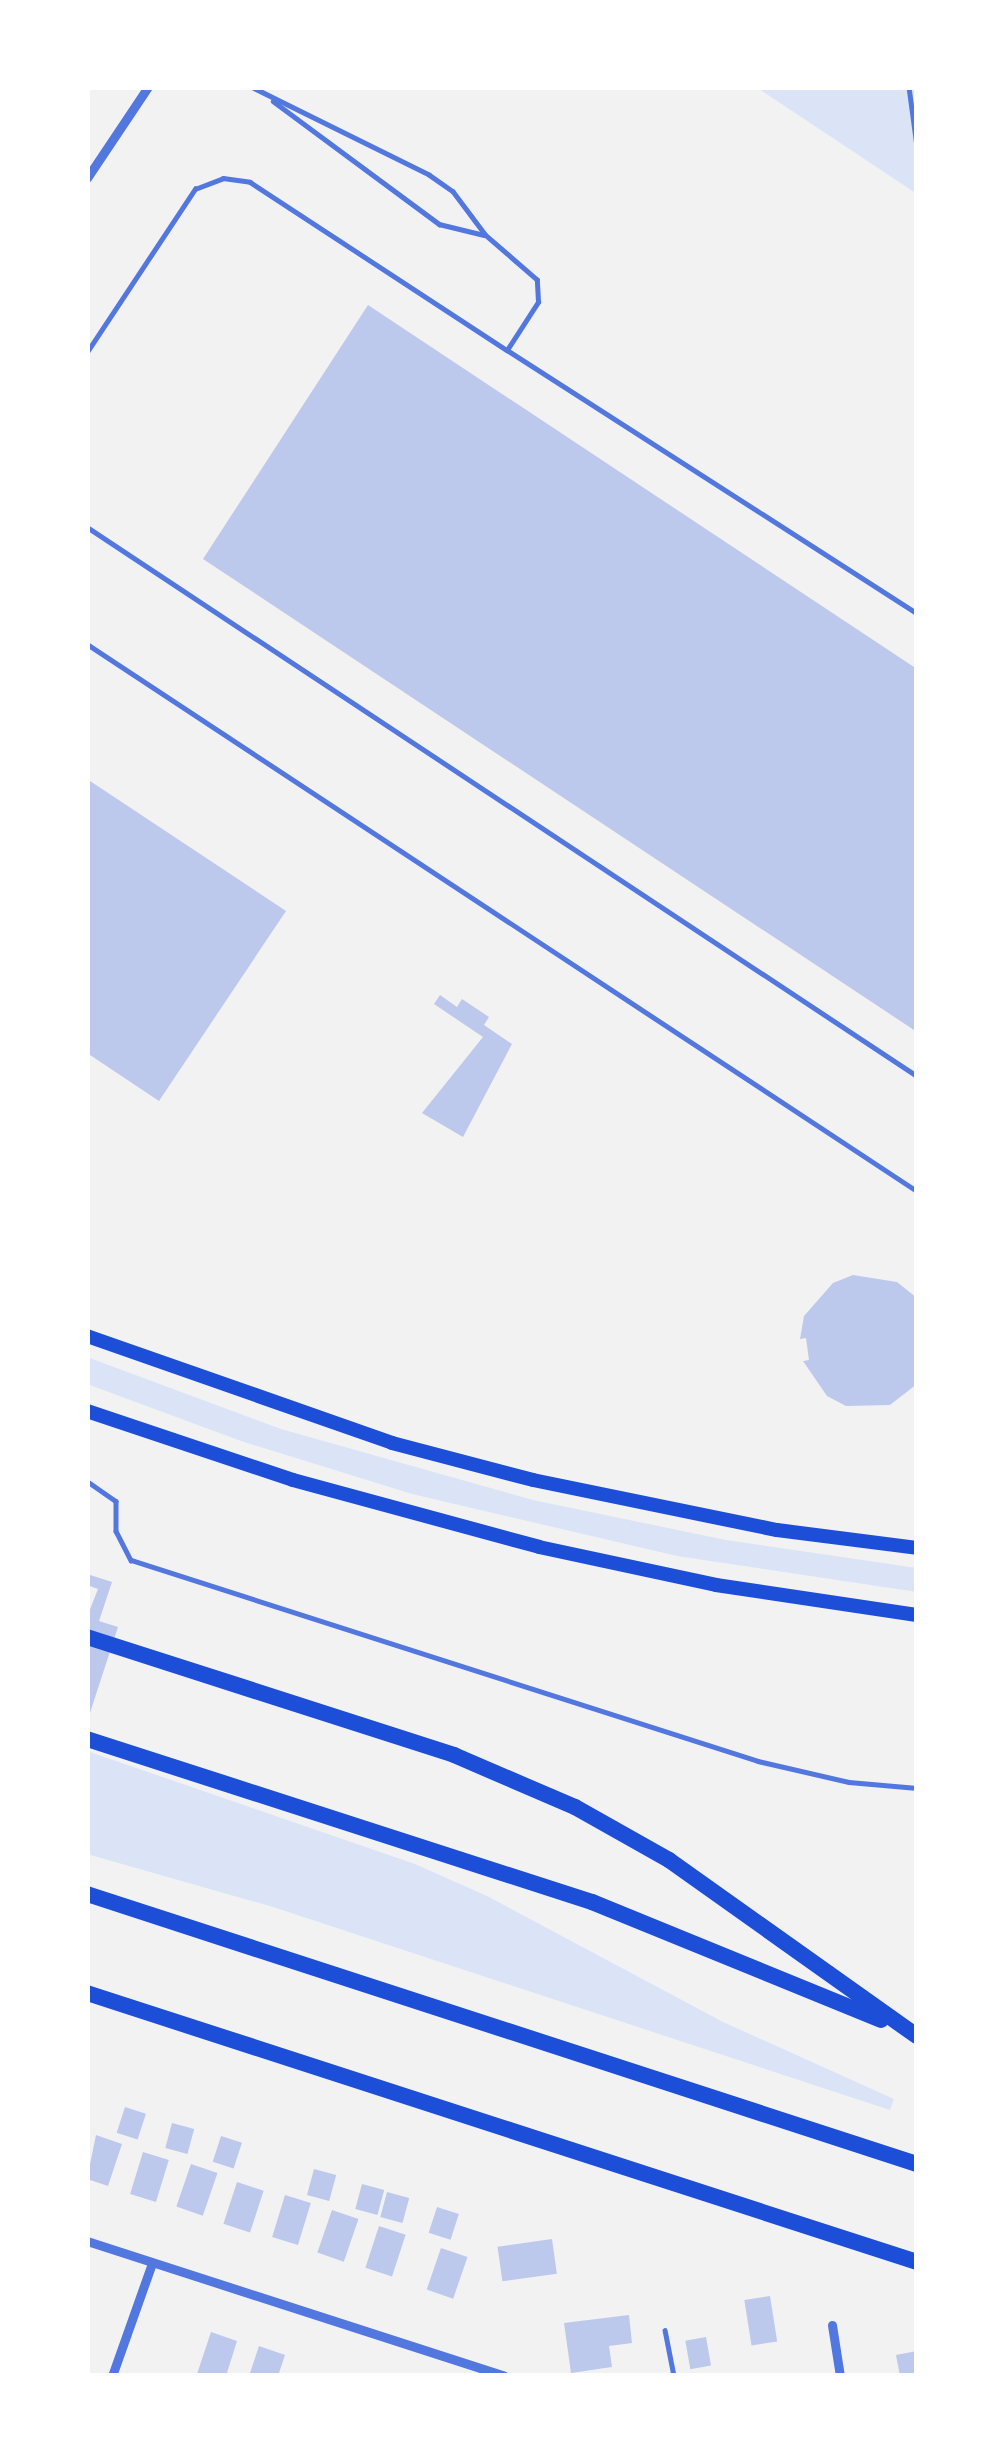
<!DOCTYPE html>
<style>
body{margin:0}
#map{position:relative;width:1004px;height:2463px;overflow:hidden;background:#f2f2f2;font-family:Inter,sans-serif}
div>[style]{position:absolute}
.green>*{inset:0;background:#dbe4f7}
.building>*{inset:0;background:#bdc9ec;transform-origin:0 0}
.service>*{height:4.5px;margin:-2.25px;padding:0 2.25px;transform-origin:2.25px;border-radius:2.25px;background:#5277de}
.minor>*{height:9px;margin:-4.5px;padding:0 4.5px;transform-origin:4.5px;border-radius:4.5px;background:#5277de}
.primary>*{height:14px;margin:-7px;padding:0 7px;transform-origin:7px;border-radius:7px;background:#1d4ed8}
.motorway>*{height:16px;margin:-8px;padding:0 8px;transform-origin:8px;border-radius:8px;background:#1d4ed8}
span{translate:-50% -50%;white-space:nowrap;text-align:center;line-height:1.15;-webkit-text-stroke:9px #fff;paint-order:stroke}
.frame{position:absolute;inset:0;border:90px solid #fff;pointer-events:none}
</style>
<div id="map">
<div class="green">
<i style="clip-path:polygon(756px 87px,917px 87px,917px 194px)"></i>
<i style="clip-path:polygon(87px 1357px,281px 1429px,533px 1500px,726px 1540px,917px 1568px,917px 1592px,677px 1556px,412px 1494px,241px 1441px,87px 1384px)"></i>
<i style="clip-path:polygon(87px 1751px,415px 1864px,487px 1896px,723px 2022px,894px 2099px,890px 2110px,273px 1907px,87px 1854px)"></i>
</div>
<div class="building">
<i style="clip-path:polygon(368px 305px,917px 669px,917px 1032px,203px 559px)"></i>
<i style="clip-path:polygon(87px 779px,286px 911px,159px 1101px,87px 1053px)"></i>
<i style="clip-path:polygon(440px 995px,457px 1007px,462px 999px,489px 1017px,484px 1025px,512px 1044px,463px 1137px,422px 1113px,483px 1037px,434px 1004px)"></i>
<i style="clip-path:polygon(853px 1275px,897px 1282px,917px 1298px,917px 1384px,890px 1405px,846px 1406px,827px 1396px,803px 1361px,809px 1360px,806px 1338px,800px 1339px,804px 1316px,833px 1283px)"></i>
<i style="clip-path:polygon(87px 1574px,112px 1582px,99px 1621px,118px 1627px,88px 1719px,87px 1617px,98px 1589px,87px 1585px)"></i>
<i style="left:125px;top:2107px;width:22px;height:27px;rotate:18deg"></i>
<i style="left:172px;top:2123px;width:23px;height:26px;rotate:15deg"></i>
<i style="clip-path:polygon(96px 2135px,122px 2144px,108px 2186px,87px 2179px)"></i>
<i style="left:221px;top:2136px;width:22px;height:27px;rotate:18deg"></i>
<i style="left:143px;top:2152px;width:27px;height:44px;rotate:17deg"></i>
<i style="left:191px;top:2164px;width:28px;height:45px;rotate:19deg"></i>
<i style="left:314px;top:2169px;width:23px;height:27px;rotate:15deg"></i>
<i style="left:237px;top:2182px;width:28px;height:44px;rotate:18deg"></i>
<i style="left:362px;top:2184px;width:23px;height:26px;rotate:15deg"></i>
<i style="left:387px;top:2192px;width:23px;height:26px;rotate:15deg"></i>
<i style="left:285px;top:2195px;width:27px;height:44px;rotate:17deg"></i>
<i style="left:437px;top:2207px;width:23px;height:27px;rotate:18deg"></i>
<i style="left:332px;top:2210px;width:28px;height:45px;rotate:19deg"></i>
<i style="left:379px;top:2226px;width:28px;height:44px;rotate:18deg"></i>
<i style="left:552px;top:2239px;width:35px;height:55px;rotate:82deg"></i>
<i style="left:441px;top:2248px;width:28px;height:44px;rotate:19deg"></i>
<i style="left:770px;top:2296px;width:46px;height:26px;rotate:81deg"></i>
<i style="clip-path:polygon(629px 2315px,632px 2343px,609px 2346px,612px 2367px,571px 2373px,564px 2323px)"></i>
<i style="clip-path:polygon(211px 2332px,237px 2341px,226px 2376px,197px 2374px)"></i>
<i style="left:706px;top:2337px;width:29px;height:21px;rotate:80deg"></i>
<i style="clip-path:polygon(259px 2346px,285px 2355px,278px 2376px,249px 2376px)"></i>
<i style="clip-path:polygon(917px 2351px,917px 2376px,900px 2376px,896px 2355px)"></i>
</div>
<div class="service">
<i style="left:909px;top:87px;width:60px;rotate:82.3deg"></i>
<i style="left:273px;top:101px;width:207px;rotate:36.5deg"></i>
<i style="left:439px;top:224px;width:46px;rotate:13.7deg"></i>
<i style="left:507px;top:350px;width:487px;rotate:32.7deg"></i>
<i style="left:87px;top:352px;width:196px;rotate:-56.5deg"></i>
<i style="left:195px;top:189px;width:30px;rotate:-21deg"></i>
<i style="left:223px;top:178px;width:27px;rotate:8deg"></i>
<i style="left:250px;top:182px;width:307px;rotate:33.2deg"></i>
<i style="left:507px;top:350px;width:57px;rotate:-57.1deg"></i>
<i style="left:538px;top:302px;width:22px;rotate:-93deg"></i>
<i style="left:537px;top:280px;width:69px;rotate:-139.1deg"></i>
<i style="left:485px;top:235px;width:54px;rotate:-126.7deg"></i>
<i style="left:453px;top:192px;width:29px;rotate:-145deg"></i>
<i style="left:429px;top:175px;width:199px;rotate:-153.7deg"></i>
<i style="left:87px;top:527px;width:995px;rotate:33.48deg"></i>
<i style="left:87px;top:644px;width:994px;rotate:33.39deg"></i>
<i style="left:87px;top:1481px;width:35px;rotate:35deg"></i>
<i style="left:116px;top:1501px;width:30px;rotate:90deg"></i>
<i style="left:116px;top:1531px;width:33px;rotate:63deg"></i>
<i style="left:131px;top:1560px;width:658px;rotate:17.77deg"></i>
<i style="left:758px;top:1761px;width:93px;rotate:13deg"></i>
<i style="left:849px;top:1782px;width:68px;rotate:5deg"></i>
<i style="left:665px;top:2330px;width:47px;rotate:78.9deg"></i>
</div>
<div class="minor">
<i style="left:87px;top:178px;width:110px;rotate:-56.2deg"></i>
<i style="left:87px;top:2241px;width:438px;rotate:17.9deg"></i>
<i style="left:832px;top:2325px;width:52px;rotate:81.1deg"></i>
<i style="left:112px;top:2376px;width:120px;rotate:-70.5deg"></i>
</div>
<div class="primary">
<i style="left:87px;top:1336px;width:323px;rotate:19.3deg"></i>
<i style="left:392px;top:1443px;width:146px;rotate:14.7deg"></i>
<i style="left:533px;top:1480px;width:249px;rotate:11.6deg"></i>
<i style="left:777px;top:1530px;width:141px;rotate:7.3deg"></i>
<i style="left:87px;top:1411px;width:217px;rotate:18.5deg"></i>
<i style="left:293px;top:1480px;width:255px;rotate:15.2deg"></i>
<i style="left:539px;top:1547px;width:181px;rotate:12.1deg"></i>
<i style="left:716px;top:1585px;width:203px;rotate:8.5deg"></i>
</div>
<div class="motorway">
<i style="left:87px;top:1637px;width:386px;rotate:17.8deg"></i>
<i style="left:454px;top:1755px;width:132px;rotate:23.3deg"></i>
<i style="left:575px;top:1807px;width:108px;rotate:29.4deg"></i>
<i style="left:669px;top:1860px;width:304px;rotate:35.4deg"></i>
<i style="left:87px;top:1739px;width:531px;rotate:17.89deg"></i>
<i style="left:592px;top:1902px;width:312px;rotate:22.2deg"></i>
<i style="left:87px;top:1894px;width:873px;rotate:18.02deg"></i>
<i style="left:87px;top:1993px;width:873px;rotate:17.96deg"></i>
</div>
<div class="frame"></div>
</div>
